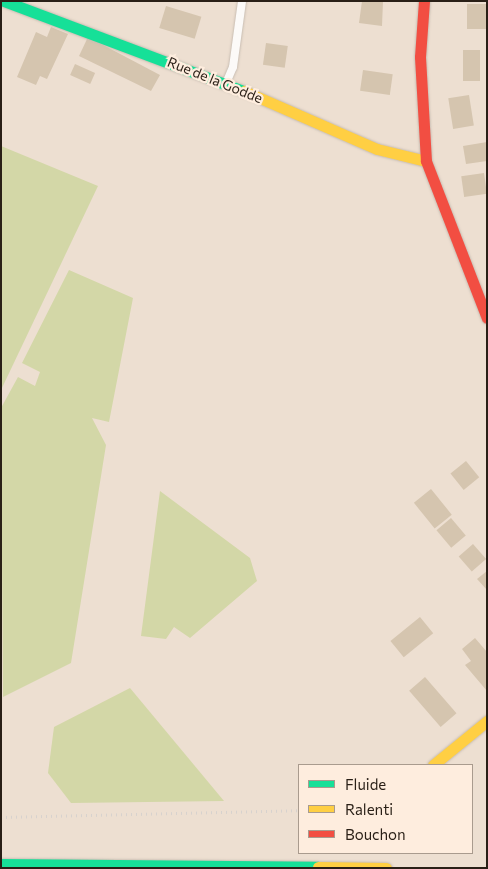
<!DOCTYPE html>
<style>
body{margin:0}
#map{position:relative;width:488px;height:869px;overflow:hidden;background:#eddfd1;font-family:Commissioner,sans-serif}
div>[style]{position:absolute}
.green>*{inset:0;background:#d3d7a7}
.building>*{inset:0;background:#d5c5af;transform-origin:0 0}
.path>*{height:3px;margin-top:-1.5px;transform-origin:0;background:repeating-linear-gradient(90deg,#d7d2ce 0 1px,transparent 0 5px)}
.roads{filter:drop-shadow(0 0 1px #c8bdb2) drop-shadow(0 0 1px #c8bdb2)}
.lane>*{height:8px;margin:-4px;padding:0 4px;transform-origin:4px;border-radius:4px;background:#fcfaf8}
.fast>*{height:11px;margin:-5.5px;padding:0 5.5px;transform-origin:5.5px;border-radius:5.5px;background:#16e098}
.slow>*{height:11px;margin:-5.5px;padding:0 5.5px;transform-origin:5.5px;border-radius:5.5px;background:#ffcf43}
.jam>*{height:11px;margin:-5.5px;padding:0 5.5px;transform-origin:5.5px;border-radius:5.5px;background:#f24e42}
span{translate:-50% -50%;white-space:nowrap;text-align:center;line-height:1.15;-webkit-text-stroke:4.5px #feedde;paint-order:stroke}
.street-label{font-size:14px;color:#291f16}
.frame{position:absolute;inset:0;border:2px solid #291f16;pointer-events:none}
.legend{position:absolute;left:298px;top:764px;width:175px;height:90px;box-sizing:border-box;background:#feedde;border:1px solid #a99b8e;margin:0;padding:6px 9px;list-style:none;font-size:15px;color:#291f16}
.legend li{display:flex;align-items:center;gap:10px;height:25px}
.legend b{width:25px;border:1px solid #a99b8e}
</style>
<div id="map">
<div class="green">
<i style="clip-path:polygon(1px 146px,98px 186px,1px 390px)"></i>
<i style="clip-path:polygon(69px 270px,133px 298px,109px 422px,92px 418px,106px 445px,71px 663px,3px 697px,1px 408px,18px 377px,35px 386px,40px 372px,22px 363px)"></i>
<i style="clip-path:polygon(160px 491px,250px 558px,257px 581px,190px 638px,174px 627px,166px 639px,141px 636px)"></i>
<i style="clip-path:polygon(130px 688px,224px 801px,71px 803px,48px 773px,54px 727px)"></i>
</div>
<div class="building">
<i style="clip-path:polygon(362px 1px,383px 1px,382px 26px,359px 23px)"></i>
<i style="left:487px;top:4px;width:25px;height:20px;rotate:90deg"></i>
<i style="left:166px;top:6px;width:37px;height:23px;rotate:17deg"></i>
<i style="clip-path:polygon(51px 27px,68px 34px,47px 79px,40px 76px,36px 85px,17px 77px,36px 32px,47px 37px)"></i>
<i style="clip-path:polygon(88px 37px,160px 75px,151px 91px,79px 56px)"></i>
<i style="left:266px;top:43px;width:22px;height:22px;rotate:8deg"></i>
<i style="left:463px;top:50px;width:17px;height:31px"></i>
<i style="left:75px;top:64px;width:22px;height:12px;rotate:24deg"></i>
<i style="left:363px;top:70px;width:30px;height:21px;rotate:8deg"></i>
<i style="left:469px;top:95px;width:31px;height:21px;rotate:81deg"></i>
<i style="clip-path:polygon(487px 142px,487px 161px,466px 164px,463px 146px)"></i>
<i style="left:484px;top:173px;width:21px;height:23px;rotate:82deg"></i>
<i style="left:466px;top:461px;width:21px;height:20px;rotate:51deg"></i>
<i style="left:431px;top:489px;width:33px;height:22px;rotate:51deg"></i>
<i style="left:451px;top:518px;width:23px;height:19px;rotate:50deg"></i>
<i style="left:473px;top:544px;width:20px;height:19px;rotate:49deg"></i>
<i style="clip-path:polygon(487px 571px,487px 590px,477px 579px)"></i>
<i style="left:420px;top:617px;width:21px;height:38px;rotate:51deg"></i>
<i style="clip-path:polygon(475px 638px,487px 652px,487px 691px,465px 665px,471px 661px,462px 649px)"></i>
<i style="left:425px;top:677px;width:48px;height:21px;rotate:49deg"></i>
</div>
<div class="path">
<i style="left:1px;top:817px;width:298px;rotate:-1.3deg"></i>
</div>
<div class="roads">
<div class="lane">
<i style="left:227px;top:81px;width:15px;rotate:-67deg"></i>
<i style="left:233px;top:67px;width:67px;rotate:-82.2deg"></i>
</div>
<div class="fast">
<i style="left:4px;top:1px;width:256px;rotate:20.6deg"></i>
<i style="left:1px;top:864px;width:317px;rotate:0.5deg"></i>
</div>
<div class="slow">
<i style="left:244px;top:91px;width:145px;rotate:23.6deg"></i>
<i style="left:377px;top:149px;width:50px;rotate:13.8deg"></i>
<i style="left:433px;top:765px;width:70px;rotate:-39.2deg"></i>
<i style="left:318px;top:867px;width:68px;rotate:0.8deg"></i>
</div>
<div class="jam">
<i style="left:424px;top:1px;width:56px;rotate:94.1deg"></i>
<i style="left:420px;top:57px;width:104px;rotate:86.7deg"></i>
<i style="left:426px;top:161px;width:168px;rotate:68.8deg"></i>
</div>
</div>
<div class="street-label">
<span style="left:215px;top:80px;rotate:22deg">Rue de la Godde</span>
</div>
<div class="frame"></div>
<ul class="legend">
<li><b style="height:6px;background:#16e098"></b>Fluide</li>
<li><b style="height:6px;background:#ffcf43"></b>Ralenti</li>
<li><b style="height:6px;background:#f24e42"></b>Bouchon</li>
</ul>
</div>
